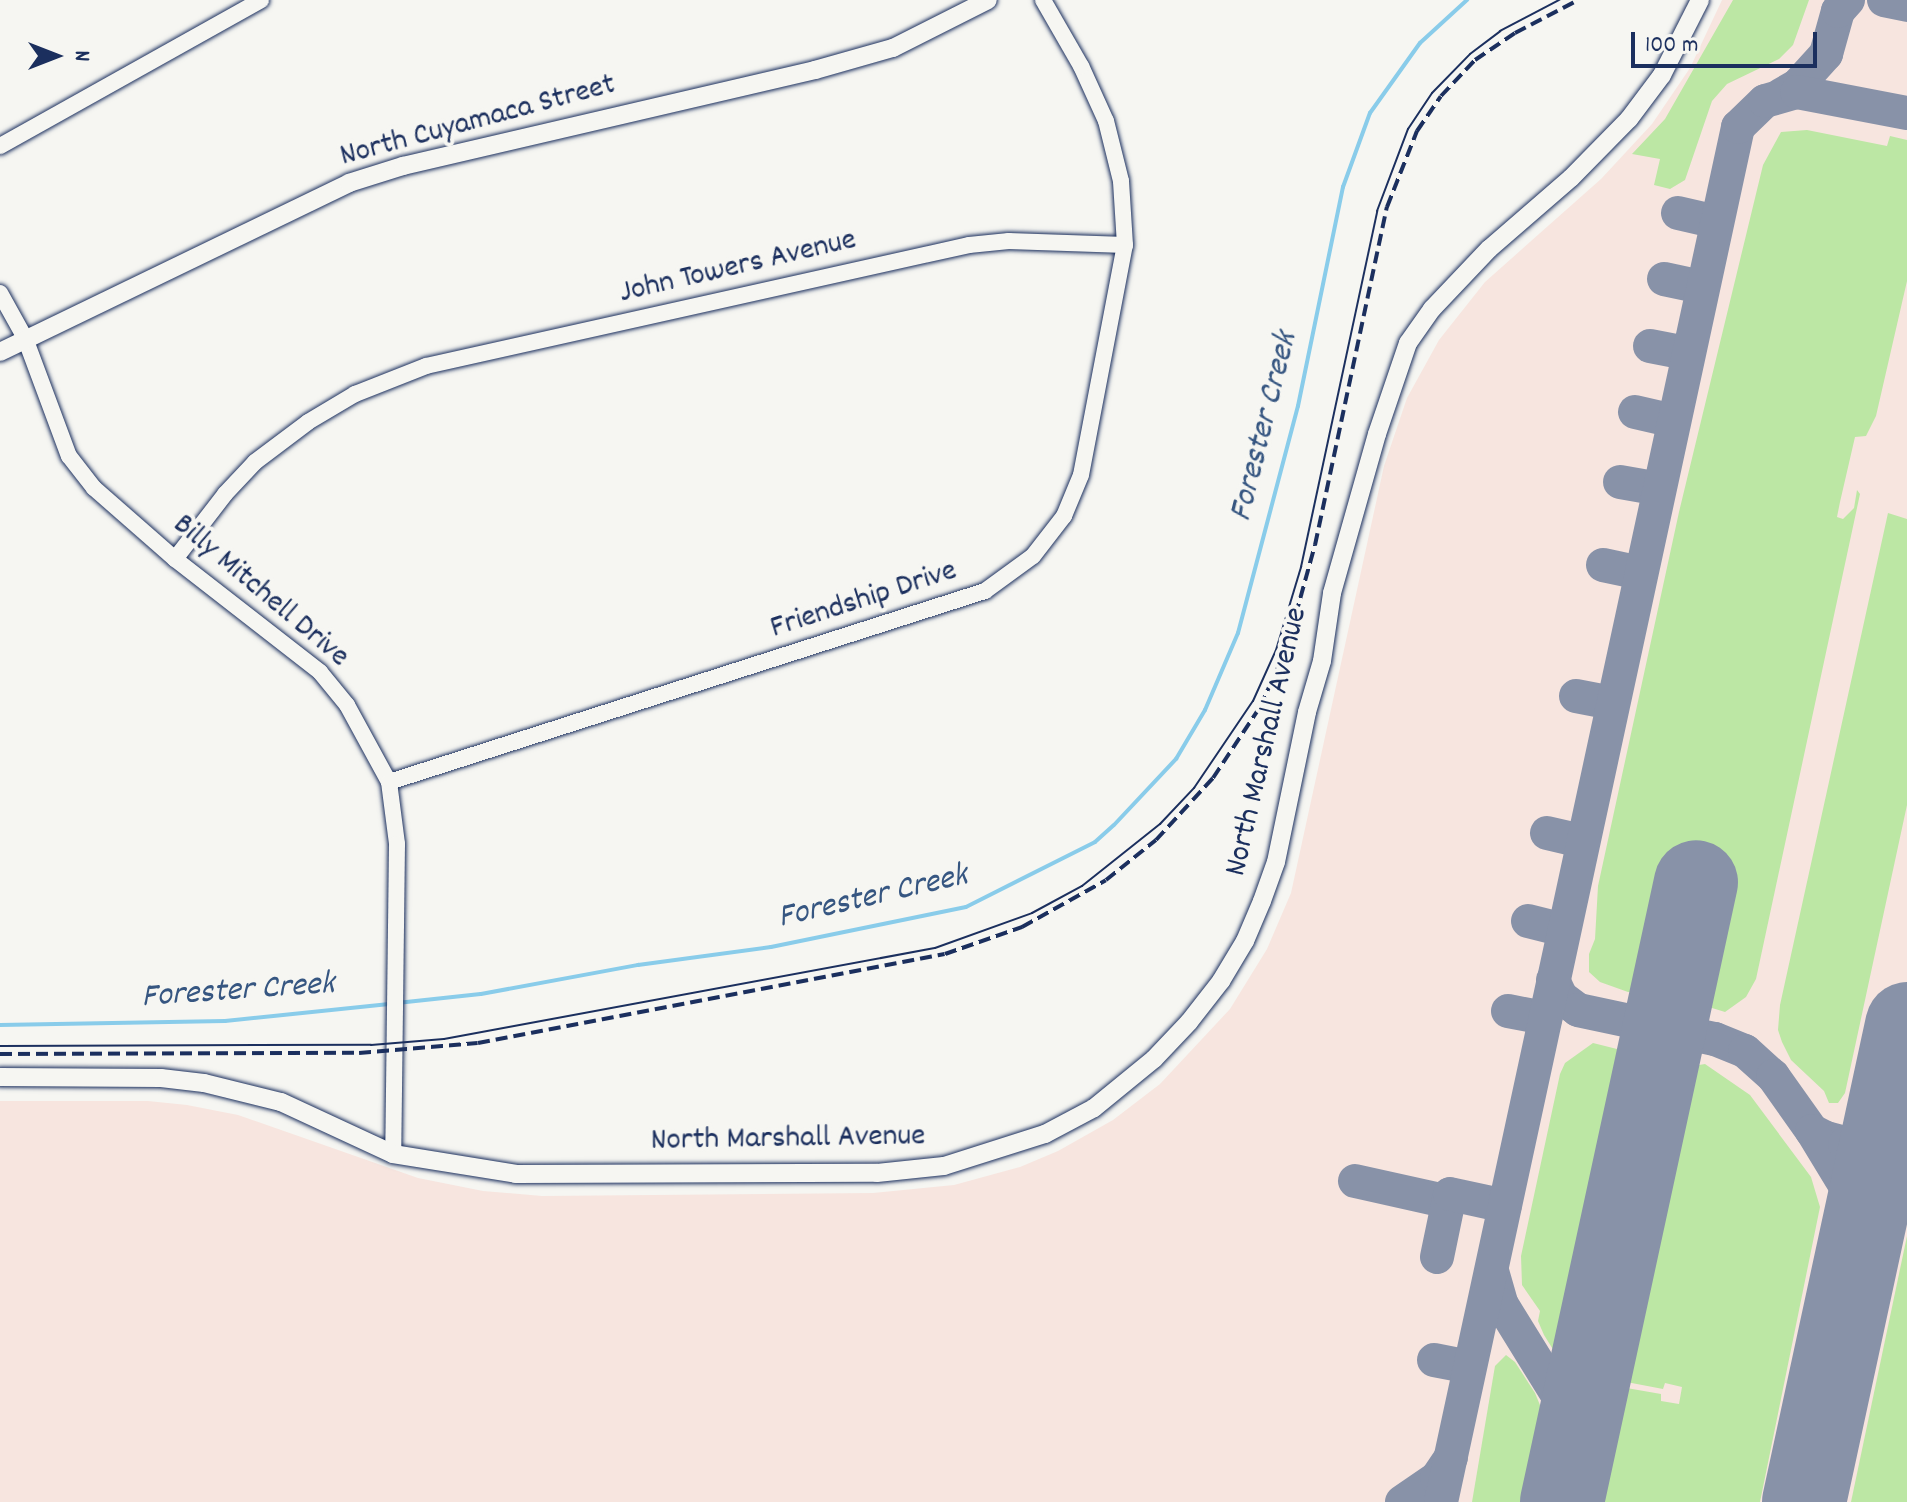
<!DOCTYPE html>
<style>
body{margin:0}
#map{position:relative;width:1907px;height:1502px;overflow:hidden;background:#f6f6f2;font-family:Dekko,sans-serif}
div>[style]{position:absolute}
.built>*{inset:0;background:#f7e5df}
.green>*{inset:0;background:#bce7a4}
.stream>*{height:4px;margin:-2px;padding:0 2px;transform-origin:2px;border-radius:2px;background:#89ccea}
.taxiway>*{height:34px;margin:-17px;padding:0 17px;transform-origin:17px;border-radius:17px;background:#8892a8}
.runway>*{height:84px;margin:-42px;padding:0 42px;transform-origin:42px;border-radius:42px;background:#8892a8}
.roads{filter:drop-shadow(0 0 2px #1b2f5e) drop-shadow(0 0 2px #1b2f5e)}
.tertiary>*{height:16px;margin:-8px;padding:0 8px;transform-origin:8px;border-radius:8px;background:#f6f6f2}
.secondary>*{height:18px;margin:-9px;padding:0 9px;transform-origin:9px;border-radius:9px;background:#f6f6f2}
.tram>*{height:2px;margin:-1px;padding:0 1px;transform-origin:1px;border-radius:1px;background:#1b2f5e}
.rail>*{height:4px;margin-top:-2px;transform-origin:0;background:repeating-linear-gradient(90deg,#1b2f5e 0 12px,transparent 0 18px)}
span{translate:-50% -50%;white-space:nowrap;text-align:center;line-height:1.15;-webkit-text-stroke:8px #f6f6f2;paint-order:stroke}
.street-label{font-size:32px;color:#1b2f5e}
.water-label{font-size:34px;color:#365681;font-style:italic}
.north{position:absolute;left:16px;top:16px;width:80px;height:80px;-webkit-text-stroke:6px #f6f6f2;paint-order:stroke;rotate:90deg;font-size:22px;font-weight:700;line-height:32px;text-align:center;color:#1b2f5e}
.north::after{content:'';display:block;margin:auto;width:28px;height:36px;background:#1b2f5e;clip-path:polygon(50% 0,100% 100%,50% 72%,0 100%)}
.scale{position:absolute;left:1631px;top:32px;width:186px;height:36px;box-sizing:border-box;border:4px solid #1b2f5e;border-top:0;padding-left:10px;font-size:24px;line-height:28px;white-space:nowrap;color:#1b2f5e;-webkit-text-stroke:6px #f6f6f2;paint-order:stroke}
</style>
<div id="map">
<div class="built">
<i style="clip-path:polygon(1722px 0,1907px 0,1907px 1502px,0 1502px,0 1101px,148px 1101px,187px 1105px,238px 1115px,418px 1178px,483px 1191px,542px 1196px,873px 1193px,954px 1185px,1020px 1167px,1058px 1151px,1113px 1120px,1160px 1084px,1230px 1009px,1267px 949px,1291px 893px,1384px 466px,1407px 398px,1439px 340px,1485px 282px,1601px 179px,1652px 124px,1690px 68px)"></i>
</div>
<div class="green">
<i style="clip-path:polygon(1733px 0,1809px 0,1793px 45px,1779px 59px,1727px 84px,1712px 101px,1685px 180px,1670px 189px,1654px 185px,1660px 159px,1632px 154px,1665px 119px)"></i>
<i style="clip-path:polygon(1807px 130px,1887px 146px,1890px 136px,1907px 140px,1907px 281px,1876px 416px,1866px 436px,1855px 437px,1840px 502px,1837px 517px,1843px 519px,1854px 508px,1857px 490px,1860px 494px,1756px 979px,1746px 997px,1725px 1012px,1699px 1004px,1723px 882px,1720px 877px,1678px 868px,1671px 878px,1645px 985px,1639px 991px,1628px 992px,1600px 982px,1589px 972px,1589px 954px,1595px 939px,1598px 886px,1679px 512px,1763px 165px,1781px 132px)"></i>
<i style="clip-path:polygon(1888px 513px,1907px 519px,1907px 805px,1845px 1093px,1838px 1103px,1829px 1103px,1824px 1091px,1791px 1060px,1782px 1042px,1778px 1030px,1780px 1005px)"></i>
<i style="clip-path:polygon(1593px 1043px,1617px 1049px,1622px 1056px,1622px 1082px,1575px 1309px,1559px 1359px,1544px 1335px,1538px 1321px,1540px 1311px,1522px 1285px,1521px 1256px,1560px 1074px,1565px 1063px)"></i>
<i style="clip-path:polygon(1705px 1064px,1750px 1095px,1811px 1177px,1820px 1207px,1760px 1502px,1591px 1502px,1615px 1386px,1661px 1394px,1661px 1401px,1679px 1404px,1682px 1387px,1665px 1383px,1663px 1389px,1616px 1380px,1681px 1080px,1693px 1066px)"></i>
<i style="clip-path:polygon(1907px 1236px,1907px 1502px,1851px 1502px)"></i>
<i style="clip-path:polygon(1506px 1355px,1515px 1362px,1535px 1393px,1542px 1410px,1543px 1452px,1532px 1502px,1472px 1502px,1495px 1366px)"></i>
</div>
<div class="stream">
<i style="left:397px;top:1003px;width:84px;rotate:-6.1deg"></i>
<i style="left:481px;top:994px;width:160px;rotate:-10.5deg"></i>
<i style="left:638px;top:965px;width:134px;rotate:-7.7deg"></i>
<i style="left:771px;top:947px;width:199px;rotate:-11.6deg"></i>
<i style="left:966px;top:907px;width:144px;rotate:-26.7deg"></i>
<i style="left:1095px;top:842px;width:25px;rotate:-42deg"></i>
<i style="left:1114px;top:825px;width:91px;rotate:-46.8deg"></i>
<i style="left:1176px;top:759px;width:57px;rotate:-59.4deg"></i>
<i style="left:1205px;top:710px;width:84px;rotate:-66.8deg"></i>
<i style="left:1238px;top:633px;width:235px;rotate:-75.2deg"></i>
<i style="left:1298px;top:406px;width:224px;rotate:-78.4deg"></i>
<i style="left:1343px;top:187px;width:79px;rotate:-70deg"></i>
<i style="left:1370px;top:113px;width:86px;rotate:-54.5deg"></i>
<i style="left:1420px;top:43px;width:64px;rotate:-42.5deg"></i>
<i style="left:0;top:1025px;width:225px;rotate:-1deg"></i>
<i style="left:225px;top:1021px;width:165px;rotate:-5.9deg"></i>
</div>
<div class="taxiway">
<i style="left:1884px;top:0;width:24px;rotate:12deg"></i>
<i style="left:1781px;top:95px;width:20px;rotate:-30deg"></i>
<i style="left:1798px;top:85px;width:42px;rotate:-47.9deg"></i>
<i style="left:1826px;top:54px;width:45px;rotate:-74.4deg"></i>
<i style="left:1838px;top:11px;width:15px;rotate:-48deg"></i>
<i style="left:1678px;top:213px;width:39px;rotate:13deg"></i>
<i style="left:1664px;top:279px;width:39px;rotate:12deg"></i>
<i style="left:1650px;top:346px;width:38px;rotate:11deg"></i>
<i style="left:1635px;top:412px;width:39px;rotate:13deg"></i>
<i style="left:1620px;top:482px;width:39px;rotate:10deg"></i>
<i style="left:1603px;top:565px;width:39px;rotate:12deg"></i>
<i style="left:1576px;top:696px;width:37px;rotate:11deg"></i>
<i style="left:1547px;top:833px;width:37px;rotate:13deg"></i>
<i style="left:1528px;top:921px;width:37px;rotate:14deg"></i>
<i style="left:1553px;top:980px;width:19px;rotate:65deg"></i>
<i style="left:1561px;top:997px;width:21px;rotate:37deg"></i>
<i style="left:1578px;top:1010px;width:140px;rotate:12deg"></i>
<i style="left:1715px;top:1039px;width:32px;rotate:22deg"></i>
<i style="left:1745px;top:1051px;width:38px;rotate:42deg"></i>
<i style="left:1773px;top:1076px;width:67px;rotate:54.7deg"></i>
<i style="left:1812px;top:1131px;width:16px;rotate:27deg"></i>
<i style="left:1826px;top:1138px;width:27px;rotate:15deg"></i>
<i style="left:1852px;top:1145px;width:55px;rotate:-6.2deg"></i>
<i style="left:1508px;top:1011px;width:38px;rotate:11deg"></i>
<i style="left:1812px;top:1131px;width:63px;rotate:58.6deg"></i>
<i style="left:1845px;top:1185px;width:40px;rotate:71.1deg"></i>
<i style="left:1858px;top:1223px;width:20px;rotate:93deg"></i>
<i style="left:1857px;top:1243px;width:120px;rotate:102.1deg"></i>
<i style="left:1845px;top:1144px;width:22px;rotate:-24deg"></i>
<i style="left:1865px;top:1135px;width:31px;rotate:-53deg"></i>
<i style="left:1884px;top:1110px;width:103px;rotate:-77deg"></i>
<i style="left:1355px;top:1181px;width:96px;rotate:12.6deg"></i>
<i style="left:1864px;top:1236px;width:65px;rotate:-77.5deg"></i>
<i style="left:1878px;top:1173px;width:22px;rotate:-58deg"></i>
<i style="left:1890px;top:1154px;width:21px;rotate:-35deg"></i>
<i style="left:1437px;top:1257px;width:64px;rotate:-78.3deg"></i>
<i style="left:1450px;top:1194px;width:56px;rotate:12.3deg"></i>
<i style="left:1492px;top:1271px;width:35px;rotate:74deg"></i>
<i style="left:1502px;top:1305px;width:129px;rotate:58.3deg"></i>
<i style="left:1570px;top:1415px;width:23px;rotate:83deg"></i>
<i style="left:1573px;top:1438px;width:65px;rotate:101.5deg"></i>
<i style="left:1434px;top:1360px;width:36px;rotate:11deg"></i>
<i style="left:1402px;top:1502px;width:42px;rotate:-34.4deg"></i>
<i style="left:1437px;top:1478px;width:25px;rotate:-56deg"></i>
<i style="left:1441px;top:1502px;width:1407px;rotate:-77.81deg"></i>
<i style="left:1738px;top:127px;width:37px;rotate:-44deg"></i>
<i style="left:1765px;top:101px;width:33px;rotate:-16deg"></i>
<i style="left:1797px;top:92px;width:112px;rotate:10.8deg"></i>
</div>
<div class="runway">
<i style="left:1562px;top:1502px;width:634px;rotate:-77.8deg"></i>
<i style="left:1804px;top:1502px;width:489px;rotate:-77.8deg"></i>
</div>
<div class="roads">
<div class="tertiary">
<i style="left:0;top:146px;width:299px;rotate:-29.2deg"></i>
<i style="left:0;top:293px;width:51px;rotate:60.9deg"></i>
<i style="left:25px;top:338px;width:126px;rotate:69.6deg"></i>
<i style="left:69px;top:456px;width:41px;rotate:52deg"></i>
<i style="left:94px;top:488px;width:108px;rotate:41.2deg"></i>
<i style="left:175px;top:559px;width:184px;rotate:37.9deg"></i>
<i style="left:320px;top:672px;width:43px;rotate:50.7deg"></i>
<i style="left:347px;top:705px;width:88px;rotate:61.4deg"></i>
<i style="left:389px;top:782px;width:63px;rotate:82.6deg"></i>
<i style="left:397px;top:844px;width:310px;rotate:90.7deg"></i>
<i style="left:175px;top:559px;width:82px;rotate:-52.4deg"></i>
<i style="left:225px;top:494px;width:44px;rotate:-46.8deg"></i>
<i style="left:255px;top:462px;width:66px;rotate:-37deg"></i>
<i style="left:308px;top:422px;width:55px;rotate:-30.8deg"></i>
<i style="left:355px;top:394px;width:76px;rotate:-21.5deg"></i>
<i style="left:426px;top:366px;width:556px;rotate:-12.56deg"></i>
<i style="left:969px;top:245px;width:40px;rotate:-5.7deg"></i>
<i style="left:1009px;top:241px;width:116px;rotate:2deg"></i>
<i style="left:389px;top:782px;width:626px;rotate:-17.77deg"></i>
<i style="left:985px;top:591px;width:59px;rotate:-36.1deg"></i>
<i style="left:1033px;top:556px;width:51px;rotate:-52.2deg"></i>
<i style="left:1064px;top:516px;width:44px;rotate:-67.5deg"></i>
<i style="left:1081px;top:475px;width:234px;rotate:-79.2deg"></i>
<i style="left:1125px;top:245px;width:64px;rotate:-93.6deg"></i>
<i style="left:1121px;top:181px;width:62px;rotate:-104deg"></i>
<i style="left:1106px;top:121px;width:60px;rotate:-114.4deg"></i>
<i style="left:1081px;top:66px;width:76px;rotate:-119.9deg"></i>
</div>
<div class="secondary">
<i style="left:0;top:352px;width:388px;rotate:-25.8deg"></i>
<i style="left:349px;top:183px;width:57px;rotate:-17.5deg"></i>
<i style="left:403px;top:166px;width:423px;rotate:-13.1deg"></i>
<i style="left:815px;top:70px;width:81px;rotate:-15.8deg"></i>
<i style="left:893px;top:48px;width:106px;rotate:-26.8deg"></i>
<i style="left:0;top:1077px;width:161px;rotate:0.4deg"></i>
<i style="left:161px;top:1078px;width:43px;rotate:6.6deg"></i>
<i style="left:204px;top:1083px;width:79px;rotate:13.9deg"></i>
<i style="left:281px;top:1102px;width:123px;rotate:24.9deg"></i>
<i style="left:393px;top:1154px;width:125px;rotate:9.2deg"></i>
<i style="left:516px;top:1174px;width:361px;rotate:-0.2deg"></i>
<i style="left:877px;top:1173px;width:67px;rotate:-6deg"></i>
<i style="left:944px;top:1166px;width:106px;rotate:-17.6deg"></i>
<i style="left:1045px;top:1134px;width:55px;rotate:-28deg"></i>
<i style="left:1094px;top:1108px;width:77px;rotate:-39.2deg"></i>
<i style="left:1154px;top:1059px;width:51px;rotate:-46.6deg"></i>
<i style="left:1189px;top:1022px;width:52px;rotate:-52deg"></i>
<i style="left:1221px;top:981px;width:47px;rotate:-59deg"></i>
<i style="left:1245px;top:941px;width:43px;rotate:-67deg"></i>
<i style="left:1262px;top:901px;width:41px;rotate:-70.3deg"></i>
<i style="left:1276px;top:862px;width:153px;rotate:-78.3deg"></i>
<i style="left:1307px;top:712px;width:53px;rotate:-73.6deg"></i>
<i style="left:1322px;top:661px;width:69px;rotate:-81.6deg"></i>
<i style="left:1332px;top:593px;width:165px;rotate:-74.2deg"></i>
<i style="left:1377px;top:434px;width:96px;rotate:-71.2deg"></i>
<i style="left:1408px;top:343px;width:42px;rotate:-54.8deg"></i>
<i style="left:1432px;top:309px;width:83px;rotate:-46.5deg"></i>
<i style="left:1489px;top:249px;width:108px;rotate:-40.9deg"></i>
<i style="left:1571px;top:178px;width:83px;rotate:-45.5deg"></i>
<i style="left:1629px;top:119px;width:55px;rotate:-53.1deg"></i>
<i style="left:1662px;top:75px;width:84px;rotate:-63.1deg"></i>
</div>
</div>
<div class="tram">
<i style="left:0;top:1046px;width:371px;rotate:-0.2deg"></i>
<i style="left:371px;top:1045px;width:73px;rotate:-4.7deg"></i>
<i style="left:444px;top:1039px;width:499px;rotate:-10.5deg"></i>
<i style="left:935px;top:948px;width:103px;rotate:-19.8deg"></i>
<i style="left:1032px;top:913px;width:57px;rotate:-28.4deg"></i>
<i style="left:1082px;top:886px;width:100px;rotate:-38.5deg"></i>
<i style="left:1160px;top:824px;width:50px;rotate:-46.6deg"></i>
<i style="left:1194px;top:788px;width:105px;rotate:-55.9deg"></i>
<i style="left:1253px;top:701px;width:56px;rotate:-65.7deg"></i>
<i style="left:1276px;top:650px;width:87px;rotate:-73.2deg"></i>
<i style="left:1301px;top:567px;width:364px;rotate:-77.9deg"></i>
<i style="left:1377px;top:211px;width:88px;rotate:-69.3deg"></i>
<i style="left:1408px;top:129px;width:43px;rotate:-56.3deg"></i>
<i style="left:1432px;top:93px;width:54px;rotate:-45.7deg"></i>
<i style="left:1470px;top:54px;width:38px;rotate:-37deg"></i>
<i style="left:1500px;top:31px;width:67px;rotate:-27.7deg"></i>
</div>
<div class="rail">
<i style="left:0;top:1054px;width:359px;rotate:-0.2deg"></i>
<i style="left:359px;top:1053px;width:119px;rotate:-4.8deg"></i>
<i style="left:478px;top:1043px;width:475px;rotate:-10.8deg"></i>
<i style="left:945px;top:954px;width:82px;rotate:-19.3deg"></i>
<i style="left:1022px;top:927px;width:96px;rotate:-29.2deg"></i>
<i style="left:1106px;top:880px;width:64px;rotate:-38.7deg"></i>
<i style="left:1156px;top:840px;width:84px;rotate:-47.4deg"></i>
<i style="left:1213px;top:778px;width:85px;rotate:-56.5deg"></i>
<i style="left:1260px;top:707px;width:63px;rotate:-65.5deg"></i>
<i style="left:1286px;top:650px;width:109px;rotate:-74.6deg"></i>
<i style="left:1315px;top:545px;width:346px;rotate:-78deg"></i>
<i style="left:1387px;top:207px;width:82px;rotate:-68.5deg"></i>
<i style="left:1417px;top:131px;width:42px;rotate:-55.6deg"></i>
<i style="left:1441px;top:96px;width:50px;rotate:-46.6deg"></i>
<i style="left:1475px;top:60px;width:48px;rotate:-34deg"></i>
<i style="left:1515px;top:33px;width:71px;rotate:-27.6deg"></i>
</div>
<div class="street-label">
<span style="left:478px;top:122px;rotate:-15deg">North Cuyamaca Street</span>
<span style="left:738px;top:268px;rotate:-13deg">John Towers Avenue</span>
<span style="left:260px;top:592px;rotate:40deg">Billy Mitchell Drive</span>
<span style="left:864px;top:601px;rotate:-18deg">Friendship Drive</span>
<span style="left:1268px;top:742px;rotate:-77deg">North Marshall Avenue</span>
<span style="left:788px;top:1140px;rotate:-1deg">North Marshall Avenue</span>
</div>
<div class="water-label">
<span style="left:1265px;top:427px;rotate:-76deg">Forester Creek</span>
<span style="left:873px;top:898px;rotate:-13deg">Forester Creek</span>
<span style="left:238px;top:992px;rotate:-4deg">Forester Creek</span>
</div>
<div class="north">N</div>
<div class="scale">100 m</div>
</div>
